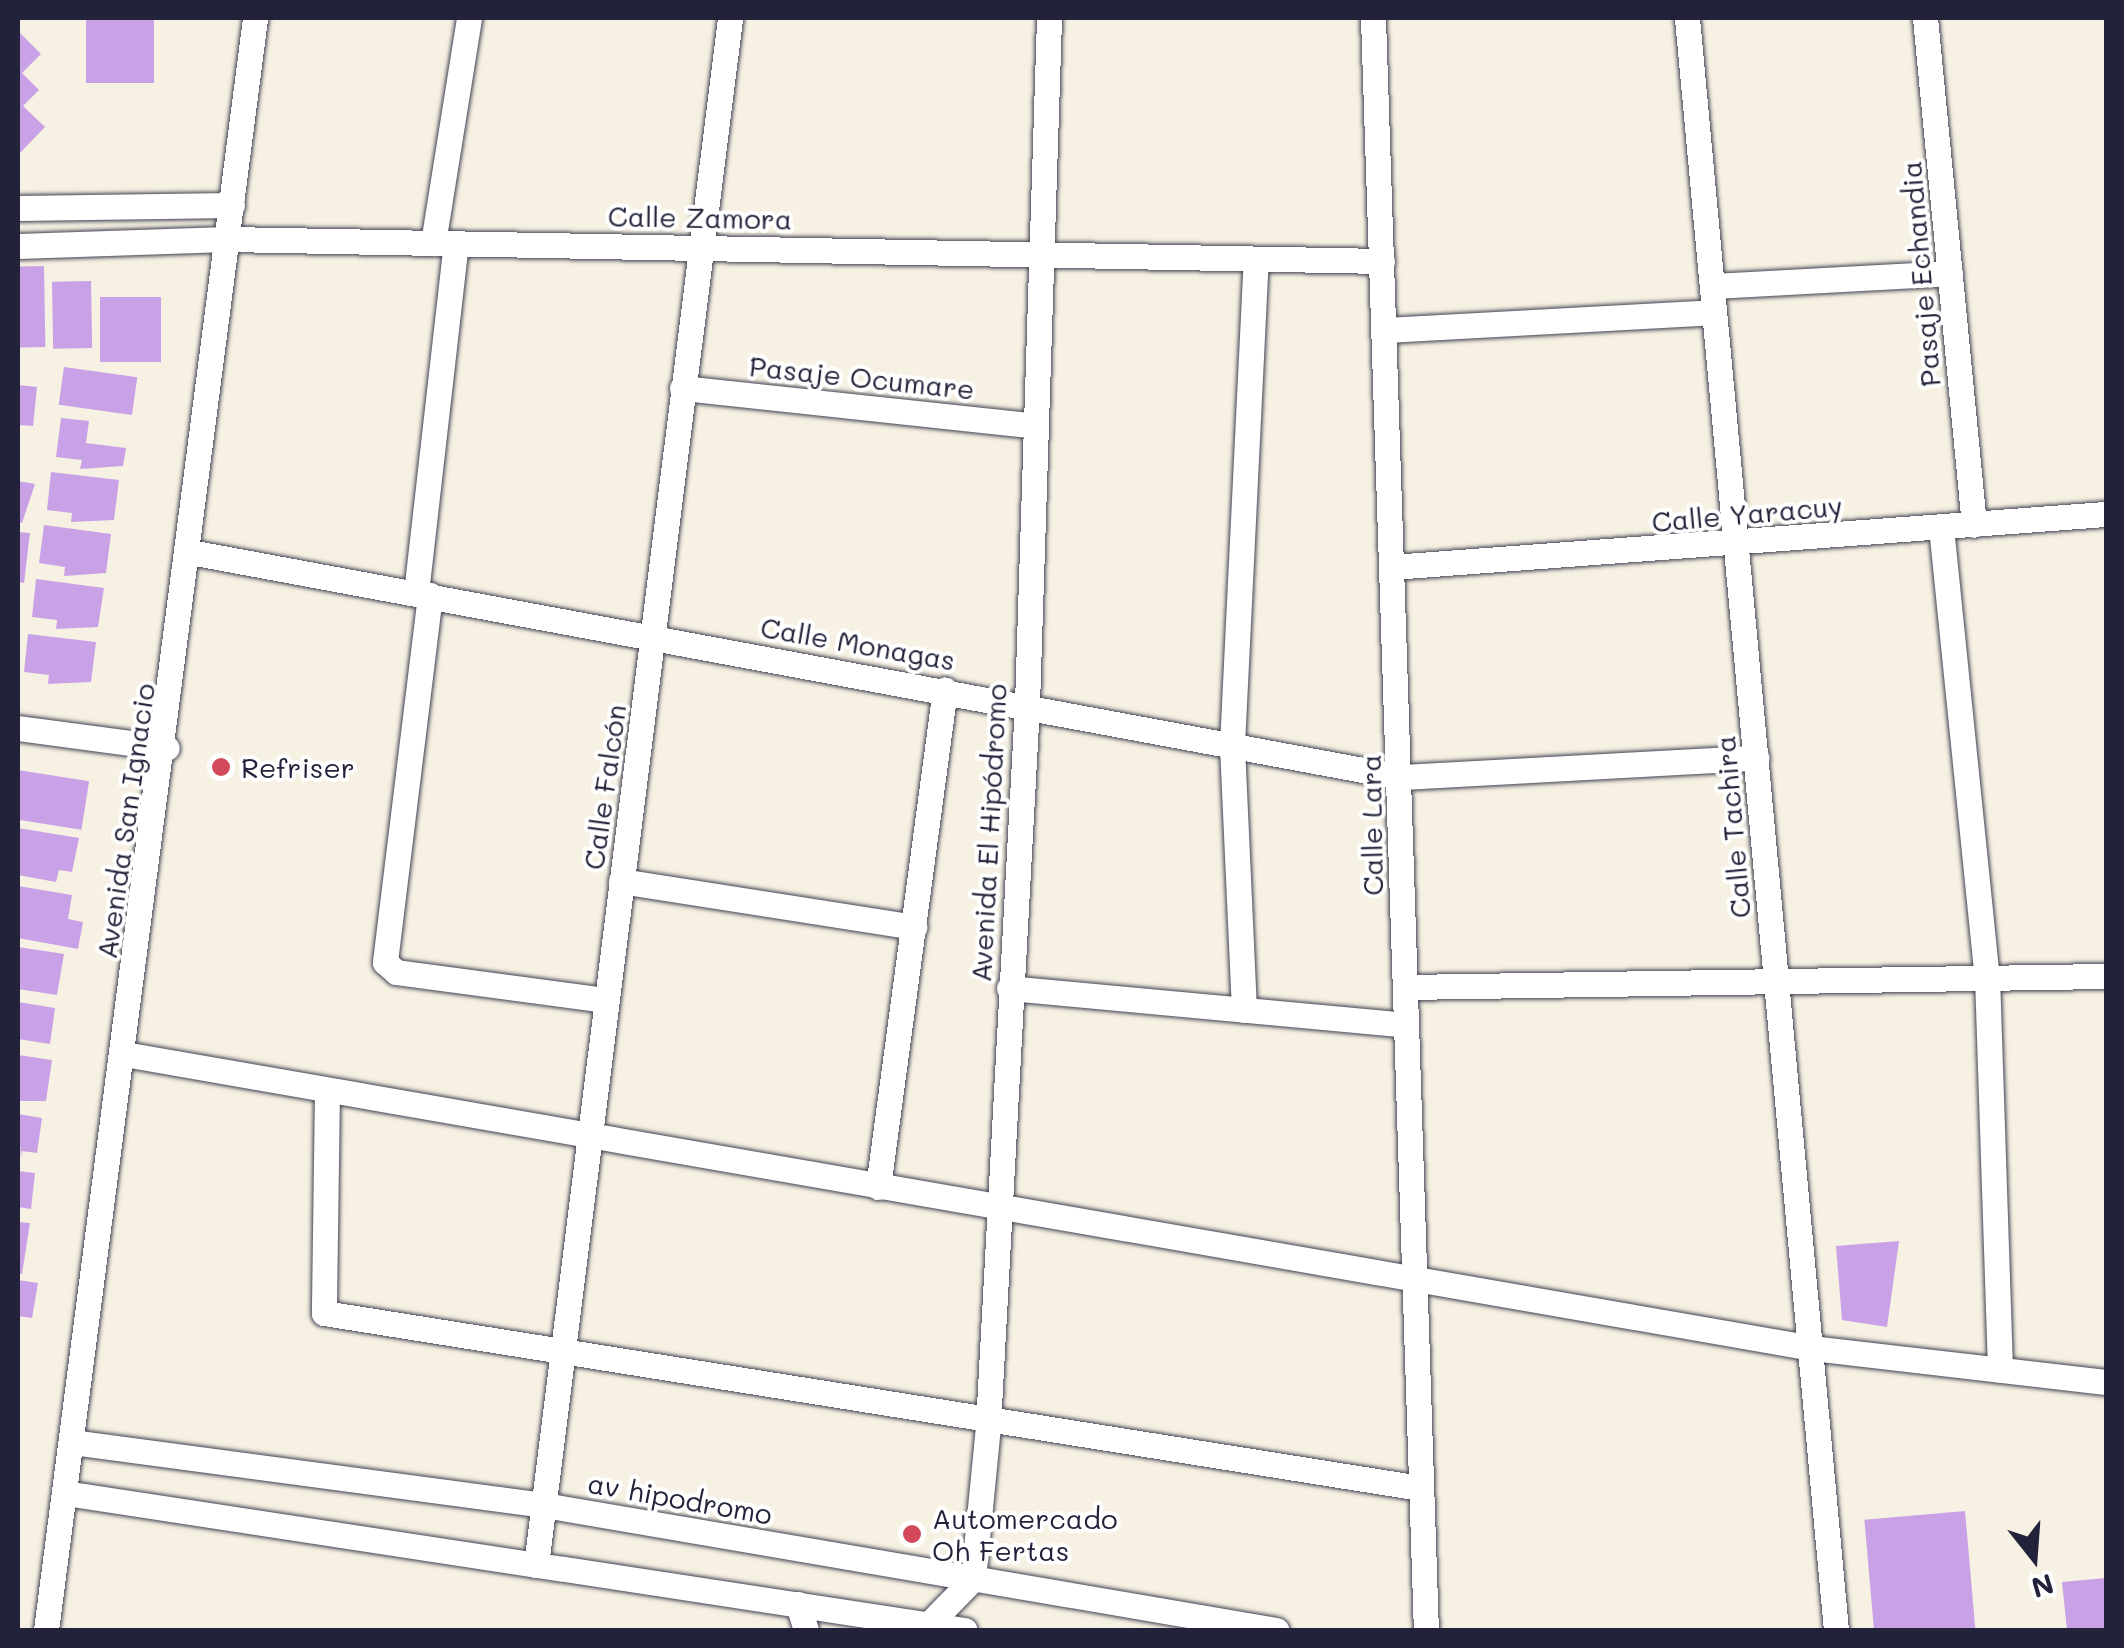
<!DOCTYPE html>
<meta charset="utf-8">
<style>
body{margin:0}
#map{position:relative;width:2124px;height:1648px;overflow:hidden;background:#f6f1e2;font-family:Mali,sans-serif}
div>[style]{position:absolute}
.building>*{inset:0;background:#c9a1e7;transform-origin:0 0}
.roads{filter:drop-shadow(0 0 2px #424154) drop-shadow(0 0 2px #424154)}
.minor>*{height:25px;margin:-12.5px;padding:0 12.5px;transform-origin:12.5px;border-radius:12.5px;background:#fff}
.dots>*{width:28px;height:28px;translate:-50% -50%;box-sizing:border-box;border:5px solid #fff;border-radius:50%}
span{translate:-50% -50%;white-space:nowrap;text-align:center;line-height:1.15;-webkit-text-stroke:8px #fff;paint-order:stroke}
.street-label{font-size:28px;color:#22223b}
.poi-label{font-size:28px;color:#22223b}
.left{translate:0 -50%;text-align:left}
.frame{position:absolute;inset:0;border:20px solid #22223b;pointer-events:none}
.north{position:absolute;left:1984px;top:1508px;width:100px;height:100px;-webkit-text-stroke:8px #fff;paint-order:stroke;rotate:163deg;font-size:28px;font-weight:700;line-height:40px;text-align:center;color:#22223b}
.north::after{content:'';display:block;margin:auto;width:35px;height:45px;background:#22223b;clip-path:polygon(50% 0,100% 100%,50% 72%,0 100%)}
</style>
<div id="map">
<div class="building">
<i style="left:86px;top:18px;width:68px;height:65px"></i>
<i style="clip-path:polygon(18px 31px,41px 54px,22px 73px,39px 90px,23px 106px,45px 127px,18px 155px)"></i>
<i style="left:44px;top:266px;width:81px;height:26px;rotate:89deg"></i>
<i style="left:91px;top:281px;width:67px;height:39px;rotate:89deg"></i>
<i style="left:100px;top:297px;width:61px;height:65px"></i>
<i style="left:64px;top:367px;width:74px;height:38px;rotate:8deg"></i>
<i style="clip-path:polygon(18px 385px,37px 387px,33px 426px,18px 425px)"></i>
<i style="clip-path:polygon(61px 418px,89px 421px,86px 443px,126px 448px,123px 466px,80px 469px,82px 460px,56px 457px)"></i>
<i style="clip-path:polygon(51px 472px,119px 480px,114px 520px,71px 522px,72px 513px,47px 510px)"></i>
<i style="clip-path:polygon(18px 481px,35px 484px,22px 523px,18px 522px)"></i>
<i style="clip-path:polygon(44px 525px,111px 534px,106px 573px,64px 576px,65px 567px,39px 563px)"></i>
<i style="clip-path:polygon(18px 532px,30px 533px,24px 583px,18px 582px)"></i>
<i style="clip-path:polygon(36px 579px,104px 588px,98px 627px,56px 629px,57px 620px,32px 617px)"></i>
<i style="clip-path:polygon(28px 634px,96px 642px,91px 682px,48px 684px,49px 675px,24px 672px)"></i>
<i style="left:18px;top:770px;width:72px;height:49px;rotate:9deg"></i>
<i style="clip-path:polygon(18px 828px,79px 838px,72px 872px,59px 870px,56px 882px,18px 875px)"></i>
<i style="clip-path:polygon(18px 886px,72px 895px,68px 919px,83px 922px,78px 949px,18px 938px)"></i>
<i style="clip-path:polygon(18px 947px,64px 954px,57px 995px,18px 989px)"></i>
<i style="clip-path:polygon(18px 1002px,55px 1008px,50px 1044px,18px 1039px)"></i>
<i style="clip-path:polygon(18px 1055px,52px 1060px,46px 1101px,18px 1101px)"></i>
<i style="clip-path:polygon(18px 1114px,42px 1118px,37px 1153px,22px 1151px,21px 1158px)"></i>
<i style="clip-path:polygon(18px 1171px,35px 1173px,31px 1209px,18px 1207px)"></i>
<i style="clip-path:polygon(18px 1222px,30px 1223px,22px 1274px,18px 1273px)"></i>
<i style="clip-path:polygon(1899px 1241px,1887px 1327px,1842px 1320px,1836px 1246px)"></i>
<i style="clip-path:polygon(18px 1280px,38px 1283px,32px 1318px,18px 1316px)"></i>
<i style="left:1965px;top:1511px;width:120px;height:101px;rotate:85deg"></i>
<i style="clip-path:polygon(2106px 1578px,2106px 1630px,2067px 1630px,2062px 1582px)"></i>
</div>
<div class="roads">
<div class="minor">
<i style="left:1373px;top:18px;width:1613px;rotate:88.12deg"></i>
<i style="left:1687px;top:18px;width:1619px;rotate:84.72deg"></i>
<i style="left:1925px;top:18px;width:509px;rotate:84.48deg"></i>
<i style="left:18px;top:208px;width:214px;rotate:-0.8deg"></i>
<i style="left:433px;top:243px;width:228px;rotate:-80.9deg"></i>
<i style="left:18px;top:246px;width:209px;rotate:-1.9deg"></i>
<i style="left:227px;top:239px;width:1155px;rotate:1.09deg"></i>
<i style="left:1712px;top:286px;width:238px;rotate:-3.1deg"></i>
<i style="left:1384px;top:330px;width:330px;rotate:-3.1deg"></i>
<i style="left:682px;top:388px;width:355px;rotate:6.1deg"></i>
<i style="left:1941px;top:527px;width:452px;rotate:84.2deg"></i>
<i style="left:1987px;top:977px;width:393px;rotate:88.1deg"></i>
<i style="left:190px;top:552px;width:1232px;rotate:10.53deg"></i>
<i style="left:1401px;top:777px;width:356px;rotate:-3.1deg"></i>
<i style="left:1392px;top:567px;width:716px;rotate:-4.25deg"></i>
<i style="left:416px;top:593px;width:352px;rotate:-83.5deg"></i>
<i style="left:430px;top:595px;width:370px;rotate:97deg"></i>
<i style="left:385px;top:962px;width:15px;rotate:42deg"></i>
<i style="left:396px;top:972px;width:211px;rotate:7.6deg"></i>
<i style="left:18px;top:728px;width:150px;rotate:7.6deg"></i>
<i style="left:621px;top:881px;width:297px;rotate:8.9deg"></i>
<i style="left:1405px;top:987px;width:701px;rotate:-0.9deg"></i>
<i style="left:1009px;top:988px;width:398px;rotate:5.3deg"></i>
<i style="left:1244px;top:1010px;width:265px;rotate:-92.6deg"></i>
<i style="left:1232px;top:745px;width:486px;rotate:-87.2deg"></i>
<i style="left:124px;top:1054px;width:1713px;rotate:9.88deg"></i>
<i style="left:1812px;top:1348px;width:296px;rotate:6.6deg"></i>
<i style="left:327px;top:1090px;width:223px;rotate:90.8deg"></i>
<i style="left:324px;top:1313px;width:1110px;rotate:9.07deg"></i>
<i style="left:878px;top:1187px;width:502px;rotate:-82.34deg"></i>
<i style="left:72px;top:1442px;width:476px;rotate:7.6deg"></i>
<i style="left:544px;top:1505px;width:743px;rotate:9.69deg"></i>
<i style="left:65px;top:1493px;width:910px;rotate:8.66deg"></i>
<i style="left:536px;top:1565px;width:1559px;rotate:-82.85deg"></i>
<i style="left:798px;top:1604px;width:27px;rotate:73deg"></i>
<i style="left:46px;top:1630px;width:1625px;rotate:-82.61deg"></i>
<i style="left:923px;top:1630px;width:71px;rotate:-45.6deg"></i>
<i style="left:973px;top:1579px;width:155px;rotate:-84.4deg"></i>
<i style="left:988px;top:1425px;width:722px;rotate:-86.9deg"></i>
<i style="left:1027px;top:704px;width:686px;rotate:-88.16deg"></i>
</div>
</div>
<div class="dots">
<i style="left:221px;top:767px;background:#d1495b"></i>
<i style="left:912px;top:1534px;background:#d1495b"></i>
</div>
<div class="street-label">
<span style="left:700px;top:217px;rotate:1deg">Calle Zamora</span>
<span style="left:1920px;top:274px;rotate:-95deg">Pasaje Echandia</span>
<span style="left:862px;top:377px;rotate:6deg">Pasaje Ocumare</span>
<span style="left:1747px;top:513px;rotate:-5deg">Calle Yaracuy</span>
<span style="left:858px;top:643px;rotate:10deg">Calle Monagas</span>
<span style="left:604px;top:787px;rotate:-82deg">Calle Falcón</span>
<span style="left:125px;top:821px;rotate:-82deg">Avenida San Ignacio</span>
<span style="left:1371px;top:825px;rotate:-91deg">Calle Lara</span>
<span style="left:1732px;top:827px;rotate:-95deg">Calle Tachira</span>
<span style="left:988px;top:833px;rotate:-87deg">Avenida El Hipódromo</span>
<span style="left:680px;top:1498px;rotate:10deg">av hipodromo</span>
</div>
<div class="poi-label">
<span class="left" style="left:241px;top:767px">Refriser</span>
<span class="left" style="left:932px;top:1534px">Automercado<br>Oh Fertas</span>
</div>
<div class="frame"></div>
<div class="north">N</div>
</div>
